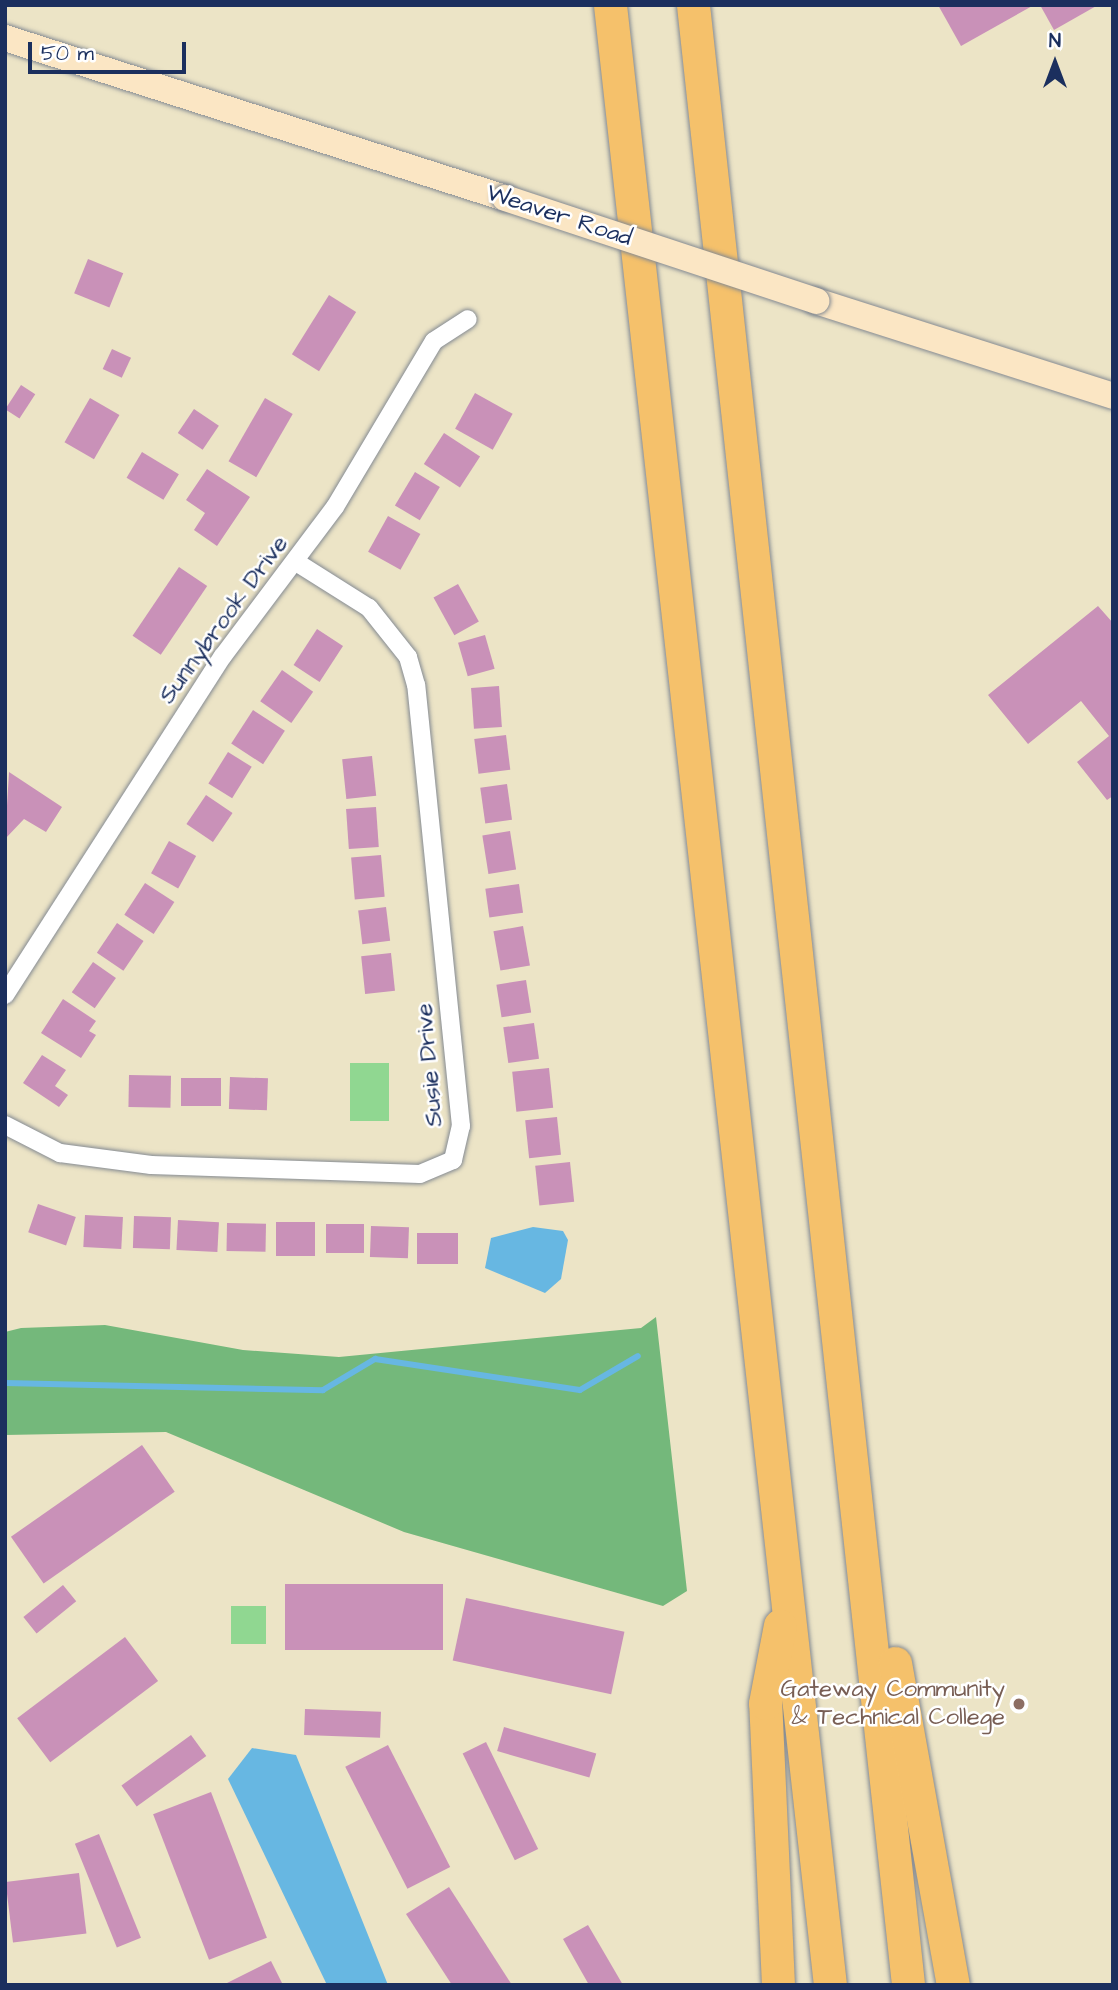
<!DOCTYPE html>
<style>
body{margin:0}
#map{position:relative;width:1118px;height:1990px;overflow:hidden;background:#ece4c6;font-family:"Architects Daughter",sans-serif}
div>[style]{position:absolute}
.green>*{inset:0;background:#90d791;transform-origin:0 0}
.forest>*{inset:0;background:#74b87b}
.water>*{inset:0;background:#67b7e2}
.stream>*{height:6px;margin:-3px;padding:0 3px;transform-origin:3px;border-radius:3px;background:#67b7e2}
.building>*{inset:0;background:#c991b8;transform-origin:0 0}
.roads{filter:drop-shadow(0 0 2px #848a92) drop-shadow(0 0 2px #848a92)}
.minor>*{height:18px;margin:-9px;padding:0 9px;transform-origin:9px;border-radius:9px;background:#fff}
.secondary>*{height:26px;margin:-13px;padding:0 13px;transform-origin:13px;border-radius:13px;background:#fbe6c4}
.motorway>*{height:33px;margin:-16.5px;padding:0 16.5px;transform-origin:16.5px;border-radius:16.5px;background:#f5c16b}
.bridges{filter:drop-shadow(0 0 2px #848a92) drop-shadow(0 0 2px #848a92)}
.secondary-bridge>*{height:26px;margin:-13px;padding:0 13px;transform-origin:13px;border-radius:13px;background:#fbe6c4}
.dots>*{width:19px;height:19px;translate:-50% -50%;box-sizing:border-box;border:4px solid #fff;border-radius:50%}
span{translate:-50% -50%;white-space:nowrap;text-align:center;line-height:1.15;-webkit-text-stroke:5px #fff;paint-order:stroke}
.street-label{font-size:24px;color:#1b2f5e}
.education-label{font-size:24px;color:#785e54}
.right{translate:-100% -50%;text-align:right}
.frame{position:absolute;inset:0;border:7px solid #1b2f5e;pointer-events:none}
.north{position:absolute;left:1020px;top:28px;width:70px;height:70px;-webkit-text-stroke:5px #fff;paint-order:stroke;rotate:0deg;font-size:19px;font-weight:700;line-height:28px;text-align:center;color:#1b2f5e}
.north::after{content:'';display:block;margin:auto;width:24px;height:32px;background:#1b2f5e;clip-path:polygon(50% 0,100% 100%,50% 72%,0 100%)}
.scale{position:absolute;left:28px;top:42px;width:158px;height:32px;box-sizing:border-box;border:4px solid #1b2f5e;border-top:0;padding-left:9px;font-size:21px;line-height:24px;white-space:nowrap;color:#1b2f5e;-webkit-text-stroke:5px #fff;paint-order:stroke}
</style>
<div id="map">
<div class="green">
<i style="left:350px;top:1063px;width:39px;height:58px"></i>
<i style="left:231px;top:1606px;width:35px;height:38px"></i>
</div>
<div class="forest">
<i style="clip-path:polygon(656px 1317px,687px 1591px,663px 1606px,404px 1532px,166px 1432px,5px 1435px,5px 1332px,21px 1328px,105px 1325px,243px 1350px,339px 1357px,641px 1328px)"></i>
</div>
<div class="water">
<i style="clip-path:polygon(533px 1227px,563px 1231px,568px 1240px,561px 1279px,545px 1293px,485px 1268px,491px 1238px)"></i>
<i style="clip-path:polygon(252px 1748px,296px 1755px,388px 1985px,327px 1985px,228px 1779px)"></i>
</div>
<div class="stream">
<i style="left:5px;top:1383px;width:318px;rotate:1.3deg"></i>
<i style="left:323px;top:1390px;width:61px;rotate:-30.8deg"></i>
<i style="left:375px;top:1359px;width:207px;rotate:8.6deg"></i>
<i style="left:580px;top:1390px;width:67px;rotate:-30.4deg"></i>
</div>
<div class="building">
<i style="clip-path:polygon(938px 5px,1034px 5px,961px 46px)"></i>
<i style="clip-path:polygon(1040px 5px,1098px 5px,1054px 30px)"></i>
<i style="left:88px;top:259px;width:38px;height:37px;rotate:22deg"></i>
<i style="left:329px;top:295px;width:32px;height:70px;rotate:32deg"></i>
<i style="left:112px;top:349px;width:21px;height:22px;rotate:25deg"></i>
<i style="left:21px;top:385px;width:17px;height:29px;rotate:33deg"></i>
<i style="left:475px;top:393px;width:43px;height:41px;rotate:29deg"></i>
<i style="left:90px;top:398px;width:34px;height:51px;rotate:30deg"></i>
<i style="left:265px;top:398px;width:32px;height:73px;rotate:30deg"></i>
<i style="left:194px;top:409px;width:30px;height:29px;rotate:34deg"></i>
<i style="left:444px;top:433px;width:43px;height:37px;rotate:33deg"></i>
<i style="left:142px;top:452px;width:43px;height:30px;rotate:31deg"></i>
<i style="clip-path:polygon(207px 469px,250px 497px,217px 546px,194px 530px,205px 513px,186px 500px)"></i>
<i style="left:415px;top:472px;width:29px;height:39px;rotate:31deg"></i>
<i style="left:388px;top:516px;width:37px;height:41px;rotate:29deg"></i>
<i style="left:179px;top:567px;width:34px;height:83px;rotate:34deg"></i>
<i style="left:458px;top:584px;width:43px;height:28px;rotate:61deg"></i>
<i style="clip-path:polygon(1098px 606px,1113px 623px,1113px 796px,1107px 800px,1077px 762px,1109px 736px,1081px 701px,1028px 744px,988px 695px)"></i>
<i style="left:317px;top:629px;width:31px;height:43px;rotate:33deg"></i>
<i style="left:485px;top:635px;width:35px;height:28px;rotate:74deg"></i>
<i style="left:282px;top:670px;width:38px;height:38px;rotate:35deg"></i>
<i style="left:499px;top:686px;width:41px;height:28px;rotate:86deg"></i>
<i style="left:253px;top:710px;width:38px;height:40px;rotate:33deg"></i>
<i style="left:506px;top:735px;width:35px;height:32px;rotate:83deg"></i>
<i style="left:228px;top:752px;width:28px;height:37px;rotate:32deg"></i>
<i style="left:372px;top:756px;width:40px;height:30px;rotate:84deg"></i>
<i style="clip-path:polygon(9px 772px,62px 807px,46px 832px,24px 819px,5px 839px)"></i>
<i style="left:507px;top:784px;width:36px;height:27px;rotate:82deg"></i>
<i style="left:206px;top:795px;width:32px;height:35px;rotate:34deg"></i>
<i style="left:376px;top:807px;width:40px;height:30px;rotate:86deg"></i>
<i style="left:510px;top:831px;width:39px;height:28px;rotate:81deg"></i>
<i style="left:169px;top:841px;width:31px;height:37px;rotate:29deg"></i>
<i style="left:381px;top:855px;width:42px;height:30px;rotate:85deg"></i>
<i style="left:145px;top:883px;width:35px;height:38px;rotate:33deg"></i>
<i style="left:519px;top:884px;width:29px;height:34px;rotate:82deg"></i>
<i style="left:386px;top:907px;width:34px;height:28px;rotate:83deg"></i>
<i style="left:117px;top:923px;width:32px;height:36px;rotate:34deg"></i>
<i style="left:523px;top:926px;width:40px;height:30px;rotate:80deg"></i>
<i style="left:391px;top:953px;width:38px;height:30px;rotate:84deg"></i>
<i style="left:93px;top:962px;width:28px;height:37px;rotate:35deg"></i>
<i style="left:526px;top:980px;width:33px;height:30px;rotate:81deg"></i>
<i style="clip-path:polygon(63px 999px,96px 1021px,89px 1031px,96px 1035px,81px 1058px,41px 1033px)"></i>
<i style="left:534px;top:1023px;width:36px;height:31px;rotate:82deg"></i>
<i style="clip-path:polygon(42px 1055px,66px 1070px,55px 1086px,68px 1095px,59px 1107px,23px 1083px)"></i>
<i style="left:549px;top:1068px;width:40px;height:37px;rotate:84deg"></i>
<i style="left:129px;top:1075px;width:42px;height:32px;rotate:1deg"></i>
<i style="left:230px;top:1077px;width:38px;height:32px;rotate:2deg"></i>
<i style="left:181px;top:1078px;width:40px;height:28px"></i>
<i style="left:557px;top:1117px;width:38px;height:32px;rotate:84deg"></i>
<i style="left:570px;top:1162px;width:40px;height:35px;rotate:84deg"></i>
<i style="left:38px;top:1204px;width:40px;height:30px;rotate:19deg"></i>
<i style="left:85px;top:1215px;width:38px;height:32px;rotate:3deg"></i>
<i style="left:134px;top:1216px;width:37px;height:32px;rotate:2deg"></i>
<i style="left:178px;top:1220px;width:41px;height:30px;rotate:3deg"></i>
<i style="left:276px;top:1222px;width:39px;height:34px"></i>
<i style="left:227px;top:1223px;width:39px;height:28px;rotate:1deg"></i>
<i style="left:326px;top:1224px;width:38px;height:29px"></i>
<i style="left:371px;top:1226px;width:38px;height:31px;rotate:2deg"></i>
<i style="left:417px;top:1233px;width:41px;height:31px"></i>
<i style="left:142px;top:1445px;width:57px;height:160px;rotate:55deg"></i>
<i style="left:285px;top:1584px;width:158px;height:66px"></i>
<i style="left:63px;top:1585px;width:21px;height:51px;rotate:51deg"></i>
<i style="left:466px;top:1598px;width:162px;height:64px;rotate:12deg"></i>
<i style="left:125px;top:1637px;width:55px;height:135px;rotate:53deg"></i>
<i style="left:305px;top:1709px;width:76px;height:26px;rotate:2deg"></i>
<i style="left:504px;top:1727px;width:96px;height:25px;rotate:16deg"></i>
<i style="left:191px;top:1735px;width:26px;height:86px;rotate:54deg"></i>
<i style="left:486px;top:1742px;width:119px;height:26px;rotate:64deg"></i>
<i style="left:388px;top:1745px;width:137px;height:48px;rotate:63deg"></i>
<i style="left:211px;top:1792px;width:156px;height:62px;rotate:69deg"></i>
<i style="left:99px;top:1834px;width:112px;height:26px;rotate:68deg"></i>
<i style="left:79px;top:1873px;width:61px;height:74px;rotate:83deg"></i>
<i style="clip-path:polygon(449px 1887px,512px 1985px,452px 1985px,406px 1914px)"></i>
<i style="clip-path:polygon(588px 1925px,623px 1985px,589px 1985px,563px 1939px)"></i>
<i style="clip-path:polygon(271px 1961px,283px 1985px,223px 1985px)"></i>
</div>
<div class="roads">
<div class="minor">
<i style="left:5px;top:995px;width:403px;rotate:-57.3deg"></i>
<i style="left:223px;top:656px;width:186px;rotate:-53.1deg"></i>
<i style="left:335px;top:507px;width:193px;rotate:-59.2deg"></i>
<i style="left:434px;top:341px;width:40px;rotate:-32.9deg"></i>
<i style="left:5px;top:1125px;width:62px;rotate:27deg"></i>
<i style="left:60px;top:1153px;width:92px;rotate:7.5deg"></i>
<i style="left:151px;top:1165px;width:269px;rotate:1.9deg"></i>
<i style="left:420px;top:1174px;width:36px;rotate:-23deg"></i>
<i style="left:453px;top:1160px;width:35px;rotate:-77deg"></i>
<i style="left:461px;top:1126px;width:443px;rotate:-95.8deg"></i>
<i style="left:416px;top:685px;width:29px;rotate:-106deg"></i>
<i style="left:408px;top:657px;width:63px;rotate:-128.5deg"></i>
<i style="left:369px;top:608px;width:86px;rotate:-147.8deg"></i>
</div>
<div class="secondary">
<i style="left:5px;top:38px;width:525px;rotate:17.74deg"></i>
<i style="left:816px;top:301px;width:312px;rotate:17.7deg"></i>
</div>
<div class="motorway">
<i style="left:610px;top:5px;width:1992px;rotate:83.66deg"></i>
<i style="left:693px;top:5px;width:1992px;rotate:83.8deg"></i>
<i style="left:895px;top:1663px;width:327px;rotate:79.8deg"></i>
<i style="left:778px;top:1985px;width:282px;rotate:-92.6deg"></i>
<i style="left:765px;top:1703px;width:79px;rotate:-79.1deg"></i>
</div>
</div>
<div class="bridges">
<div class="secondary-bridge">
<i style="left:505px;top:198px;width:328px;rotate:18.3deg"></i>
</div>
</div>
<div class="dots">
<i style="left:1019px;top:1704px;background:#8d6e63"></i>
</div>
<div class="street-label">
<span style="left:559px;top:216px;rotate:18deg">Weaver Road</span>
<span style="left:224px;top:620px;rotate:-54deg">Sunnybrook Drive</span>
<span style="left:430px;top:1065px;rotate:-95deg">Susie Drive</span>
</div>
<div class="education-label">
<span class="right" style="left:1005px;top:1704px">Gateway Community<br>&amp; Technical College</span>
</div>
<div class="frame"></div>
<div class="north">N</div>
<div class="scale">50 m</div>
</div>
